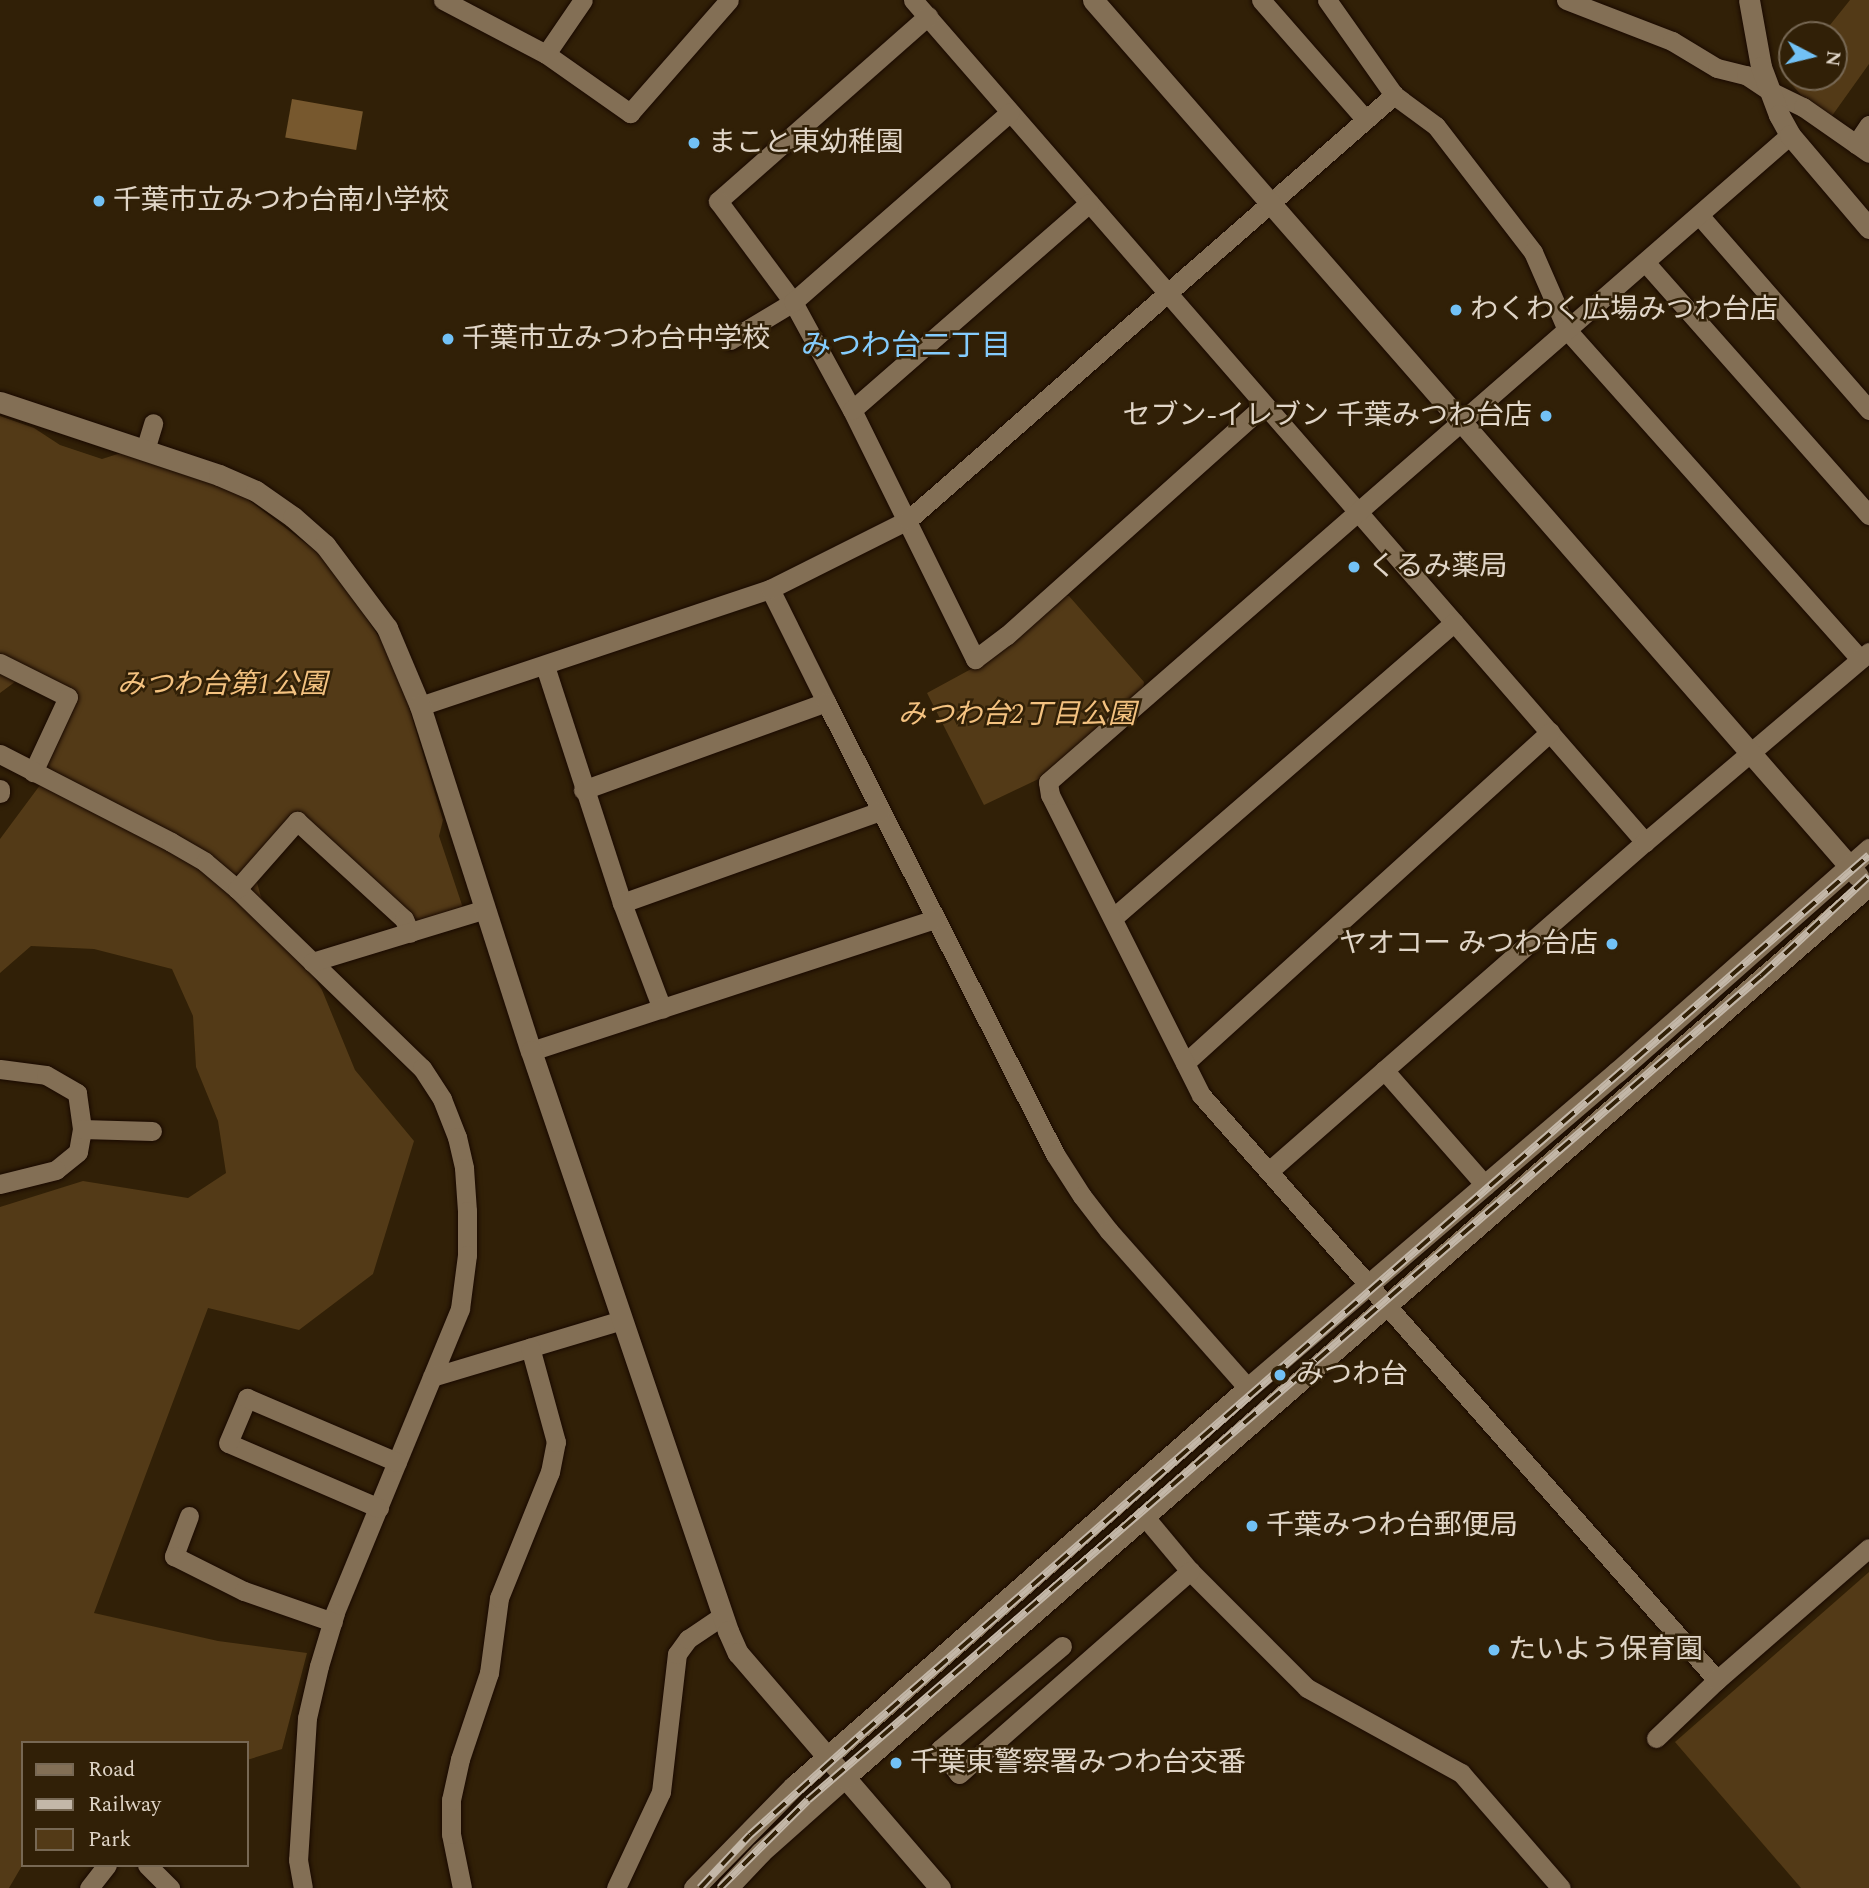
<!DOCTYPE html>
<meta charset="utf-8">
<style>
body{margin:0}
#map{position:relative;width:1869px;height:1888px;overflow:hidden;background:#312007;font-family:Spectral,"Noto Sans JP",serif}
div>[style]{position:absolute}
.green>*{inset:0;background:#533a17}
.water>*{inset:0;background:#77582e;transform-origin:0 0}
.roads{filter:drop-shadow(0 0 2px #190900) drop-shadow(0 0 2px #190900)}
.street>*{height:19px;margin:-9.5px;padding:0 9.5px;transform-origin:9.5px;border-radius:9.5px;background:#836f55}
.secondary>*{height:21px;margin:-10.5px;padding:0 10.5px;transform-origin:10.5px;border-radius:10.5px;background:#836f55}
.rail>*{height:8px;margin-top:-4px;transform-origin:0;background:repeating-linear-gradient(90deg,#312007 0 16px,#c3b7a8 0 32px);box-sizing:border-box;border-block:2px solid #c3b7a8}
.dots>*{width:19px;height:19px;translate:-50% -50%;box-sizing:border-box;border:4px solid #312007;border-radius:50%}
span{translate:-50% -50%;white-space:nowrap;text-align:center;line-height:1.15;-webkit-text-stroke:5px #312007;paint-order:stroke}
.poi-label{font-size:28px;color:#e0d5c7}
.left{translate:0 -50%;text-align:left}
.right{translate:-100% -50%;text-align:right}
.park-label{font-size:28px;color:#f4c280;font-style:italic}
.neighbourhood-label{font-size:30px;color:#84ccfd}
.legend{position:absolute;left:21px;top:1741px;width:228px;height:126px;box-sizing:border-box;background:#312007;border:2px solid #776854;margin:0;padding:9px 12px;list-style:none;font-size:21px;color:#e0d5c7}
.legend li{display:flex;align-items:center;gap:14px;height:35px}
.legend b{width:35px;border:2px solid #776854}
.north{position:absolute;left:1778px;top:21px;width:70px;height:70px;box-sizing:border-box;background:#312007;border:2px solid #776854;border-radius:50%;rotate:97deg;font-size:19px;font-weight:700;line-height:28px;text-align:center;color:#e0d5c7}
.north::after{content:'';display:block;margin:auto;width:24px;height:32px;background:#72c1f5;clip-path:polygon(50% 0,100% 100%,50% 72%,0 100%)}
</style>
<div id="map">
<div class="green">
<i style="clip-path:polygon(1850px 0,1869px 0,1869px 64px,1829px 120px,1810px 105px,1786px 78px,1792px 71px,1792px 77px,1834px 77px,1834px 35px,1822px 35px)"></i>
<i style="clip-path:polygon(0 416px,34px 428px,60px 445px,102px 459px,127px 451px,242px 495px,328px 560px,395px 661px,443px 820px,439px 836px,464px 911px,414px 926px,294px 814px,251px 861px,261px 897px,322px 990px,355px 1070px,414px 1141px,373px 1274px,299px 1330px,208px 1308px,94px 1613px,218px 1641px,307px 1653px,282px 1749px,247px 1760px,247px 1743px,23px 1743px,23px 1864px,9px 1888px,0 1888px,0 1207px,83px 1181px,188px 1198px,226px 1173px,218px 1121px,196px 1067px,193px 1016px,172px 969px,94px 949px,31px 946px,0 973px,0 839px,49px 773px,39px 768px,75px 697px,27px 673px,0 693px)"></i>
<i style="clip-path:polygon(1058px 596px,1069px 596px,1144px 682px,1143px 691px,1047px 775px,984px 805px,927px 693px,973px 668px)"></i>
<i style="clip-path:polygon(1869px 1572px,1869px 1888px,1801px 1888px,1675px 1742px)"></i>
</div>
<div class="water">
<i style="left:292px;top:99px;width:72px;height:39px;rotate:10deg"></i>
</div>
<div class="roads">
<div class="street">
<i style="left:443px;top:0;width:116px;rotate:27.7deg"></i>
<i style="left:546px;top:54px;width:103px;rotate:35.1deg"></i>
<i style="left:630px;top:113px;width:150px;rotate:-48.8deg"></i>
<i style="left:913px;top:0;width:1116px;rotate:49deg"></i>
<i style="left:1261px;top:0;width:159px;rotate:48.8deg"></i>
<i style="left:1327px;top:0;width:116px;rotate:54.8deg"></i>
<i style="left:1394px;top:95px;width:52px;rotate:36.4deg"></i>
<i style="left:1436px;top:126px;width:159px;rotate:52.4deg"></i>
<i style="left:1533px;top:252px;width:85px;rotate:66.4deg"></i>
<i style="left:1567px;top:330px;width:441px;rotate:48.3deg"></i>
<i style="left:1566px;top:0;width:114px;rotate:21.1deg"></i>
<i style="left:1672px;top:41px;width:52px;rotate:31deg"></i>
<i style="left:1717px;top:68px;width:30px;rotate:14deg"></i>
<i style="left:1746px;top:75px;width:29px;rotate:34deg"></i>
<i style="left:1770px;top:91px;width:37px;rotate:26deg"></i>
<i style="left:1803px;top:107px;width:80px;rotate:34.9deg"></i>
<i style="left:928px;top:16px;width:280px;rotate:138.6deg"></i>
<i style="left:718px;top:201px;width:126px;rotate:53.4deg"></i>
<i style="left:793px;top:302px;width:123px;rotate:61.4deg"></i>
<i style="left:852px;top:410px;width:278px;rotate:63.7deg"></i>
<i style="left:975px;top:659px;width:39px;rotate:-37deg"></i>
<i style="left:1006px;top:636px;width:346px;rotate:-41.8deg"></i>
<i style="left:546px;top:54px;width:65px;rotate:-55.6deg"></i>
<i style="left:1856px;top:144px;width:23px;rotate:-56deg"></i>
<i style="left:1699px;top:215px;width:259px;rotate:48.9deg"></i>
<i style="left:1645px;top:262px;width:338px;rotate:48.5deg"></i>
<i style="left:730px;top:340px;width:74px;rotate:-31.1deg"></i>
<i style="left:793px;top:302px;width:288px;rotate:-41.2deg"></i>
<i style="left:852px;top:410px;width:315px;rotate:-41.1deg"></i>
<i style="left:145px;top:450px;width:28px;rotate:-73deg"></i>
<i style="left:770px;top:589px;width:126px;rotate:63.6deg"></i>
<i style="left:0;top:663px;width:76px;rotate:26.6deg"></i>
<i style="left:68px;top:697px;width:83px;rotate:115deg"></i>
<i style="left:545px;top:666px;width:249px;rotate:72deg"></i>
<i style="left:622px;top:903px;width:113px;rotate:69.3deg"></i>
<i style="left:420px;top:706px;width:369px;rotate:-18.5deg"></i>
<i style="left:770px;top:589px;width:154px;rotate:-26.6deg"></i>
<i style="left:908px;top:520px;width:646px;rotate:-41.17deg"></i>
<i style="left:0;top:754px;width:192px;rotate:27.2deg"></i>
<i style="left:171px;top:842px;width:39px;rotate:30deg"></i>
<i style="left:205px;top:862px;width:42px;rotate:40.2deg"></i>
<i style="left:237px;top:889px;width:257px;rotate:44.1deg"></i>
<i style="left:422px;top:1068px;width:37px;rotate:57deg"></i>
<i style="left:442px;top:1099px;width:41px;rotate:68.5deg"></i>
<i style="left:457px;top:1137px;width:32px;rotate:77deg"></i>
<i style="left:464px;top:1168px;width:43px;rotate:86deg"></i>
<i style="left:467px;top:1211px;width:44px;rotate:90deg"></i>
<i style="left:467px;top:1255px;width:54px;rotate:97.4deg"></i>
<i style="left:460px;top:1309px;width:329px;rotate:112.4deg"></i>
<i style="left:335px;top:1613px;width:55px;rotate:106.8deg"></i>
<i style="left:319px;top:1666px;width:53px;rotate:103deg"></i>
<i style="left:307px;top:1718px;width:142px;rotate:93.6deg"></i>
<i style="left:298px;top:1860px;width:28px;rotate:80deg"></i>
<i style="left:0;top:789px;width:4px;rotate:90deg"></i>
<i style="left:583px;top:790px;width:258px;rotate:-19.9deg"></i>
<i style="left:826px;top:702px;width:507px;rotate:63.13deg"></i>
<i style="left:1055px;top:1154px;width:50px;rotate:57.3deg"></i>
<i style="left:1082px;top:1196px;width:44px;rotate:52.4deg"></i>
<i style="left:1109px;top:1231px;width:210px;rotate:48.5deg"></i>
<i style="left:237px;top:889px;width:91px;rotate:-48.6deg"></i>
<i style="left:297px;top:821px;width:145px;rotate:42.5deg"></i>
<i style="left:404px;top:919px;width:15px;rotate:67deg"></i>
<i style="left:622px;top:903px;width:274px;rotate:-19.6deg"></i>
<i style="left:1114px;top:917px;width:450px;rotate:-40.9deg"></i>
<i style="left:312px;top:962px;width:181px;rotate:-17deg"></i>
<i style="left:531px;top:1051px;width:425px;rotate:-18.1deg"></i>
<i style="left:1185px;top:1063px;width:493px;rotate:-42.2deg"></i>
<i style="left:0;top:1069px;width:46px;rotate:7.4deg"></i>
<i style="left:46px;top:1075px;width:36px;rotate:30deg"></i>
<i style="left:77px;top:1093px;width:36px;rotate:82deg"></i>
<i style="left:82px;top:1129px;width:23px;rotate:100deg"></i>
<i style="left:78px;top:1152px;width:28px;rotate:141deg"></i>
<i style="left:56px;top:1170px;width:58px;rotate:166deg"></i>
<i style="left:1384px;top:1070px;width:154px;rotate:48.7deg"></i>
<i style="left:82px;top:1129px;width:70px;rotate:1.6deg"></i>
<i style="left:1269px;top:1171px;width:500px;rotate:-41.2deg"></i>
<i style="left:1645px;top:842px;width:294px;rotate:-40.3deg"></i>
<i style="left:432px;top:1377px;width:198px;rotate:-16.7deg"></i>
<i style="left:379px;top:1508px;width:164px;rotate:-156.7deg"></i>
<i style="left:228px;top:1443px;width:49px;rotate:-67.1deg"></i>
<i style="left:247px;top:1398px;width:163px;rotate:23.1deg"></i>
<i style="left:189px;top:1516px;width:43px;rotate:110.6deg"></i>
<i style="left:174px;top:1556px;width:78px;rotate:26.6deg"></i>
<i style="left:244px;top:1591px;width:94px;rotate:19.2deg"></i>
<i style="left:1144px;top:1516px;width:72px;rotate:50.1deg"></i>
<i style="left:1190px;top:1571px;width:165px;rotate:45deg"></i>
<i style="left:1307px;top:1688px;width:176px;rotate:28.9deg"></i>
<i style="left:1461px;top:1773px;width:152px;rotate:49deg"></i>
<i style="left:1062px;top:1646px;width:160px;rotate:139.8deg"></i>
<i style="left:940px;top:1749px;width:31px;rotate:53deg"></i>
<i style="left:959px;top:1774px;width:308px;rotate:-41.3deg"></i>
<i style="left:1717px;top:1680px;width:780px;rotate:-131.41deg"></i>
<i style="left:1201px;top:1095px;width:336px;rotate:-116.7deg"></i>
<i style="left:1050px;top:795px;width:13px;rotate:-99deg"></i>
<i style="left:1048px;top:782px;width:984px;rotate:-41.09deg"></i>
<i style="left:1656px;top:1738px;width:84px;rotate:-43.6deg"></i>
<i style="left:1717px;top:1680px;width:201px;rotate:-41deg"></i>
<i style="left:147px;top:1865px;width:33px;rotate:45deg"></i>
<i style="left:89px;top:1888px;width:29px;rotate:-52deg"></i>
<i style="left:462px;top:1888px;width:55px;rotate:-101.5deg"></i>
<i style="left:451px;top:1834px;width:34px;rotate:-90deg"></i>
<i style="left:451px;top:1800px;width:42px;rotate:-77.6deg"></i>
<i style="left:460px;top:1759px;width:91px;rotate:-71.4deg"></i>
<i style="left:489px;top:1673px;width:76px;rotate:-82.4deg"></i>
<i style="left:499px;top:1598px;width:136px;rotate:-68deg"></i>
<i style="left:550px;top:1472px;width:31px;rotate:-79deg"></i>
<i style="left:556px;top:1442px;width:98px;rotate:-105.3deg"></i>
<i style="left:616px;top:1888px;width:106px;rotate:-64.9deg"></i>
<i style="left:661px;top:1792px;width:139px;rotate:-83.4deg"></i>
<i style="left:677px;top:1654px;width:19px;rotate:-54deg"></i>
<i style="left:688px;top:1639px;width:41px;rotate:-34.1deg"></i>
</div>
<div class="secondary">
<i style="left:1093px;top:0;width:1163px;rotate:48.87deg"></i>
<i style="left:1749px;top:0;width:68px;rotate:79.8deg"></i>
<i style="left:1761px;top:67px;width:51px;rotate:69.4deg"></i>
<i style="left:1779px;top:115px;width:23px;rotate:61deg"></i>
<i style="left:1790px;top:135px;width:122px;rotate:49.7deg"></i>
<i style="left:0;top:402px;width:231px;rotate:18.4deg"></i>
<i style="left:219px;top:475px;width:40px;rotate:23.4deg"></i>
<i style="left:256px;top:491px;width:45px;rotate:35.1deg"></i>
<i style="left:293px;top:517px;width:43px;rotate:41.2deg"></i>
<i style="left:325px;top:545px;width:104px;rotate:53.2deg"></i>
<i style="left:387px;top:628px;width:85px;rotate:67.1deg"></i>
<i style="left:420px;top:706px;width:362px;rotate:72.2deg"></i>
<i style="left:531px;top:1051px;width:613px;rotate:71.24deg"></i>
<i style="left:728px;top:1631px;width:24px;rotate:66deg"></i>
<i style="left:738px;top:1653px;width:310px;rotate:49.3deg"></i>
<i style="left:694px;top:1888px;width:143px;rotate:-45.6deg"></i>
<i style="left:794px;top:1786px;width:604px;rotate:-41.24deg"></i>
<i style="left:1248px;top:1388px;width:486px;rotate:-40.6deg"></i>
<i style="left:1617px;top:1072px;width:337px;rotate:-41.5deg"></i>
<i style="left:727px;top:1888px;width:50px;rotate:-46.6deg"></i>
<i style="left:761px;top:1852px;width:111px;rotate:-41.7deg"></i>
<i style="left:844px;top:1778px;width:1359px;rotate:-41.06deg"></i>
</div>
</div>
<div class="rail">
<i style="left:700px;top:1888px;width:73px;rotate:-46.7deg"></i>
<i style="left:750px;top:1835px;width:152px;rotate:-42.1deg"></i>
<i style="left:863px;top:1733px;width:1335px;rotate:-41.11deg"></i>
<i style="left:720px;top:1888px;width:124px;rotate:-45deg"></i>
<i style="left:808px;top:1800px;width:1260px;rotate:-40.85deg"></i>
<i style="left:1761px;top:976px;width:147px;rotate:-42.8deg"></i>
</div>
<div class="dots">
<i style="left:694px;top:143px;background:#72c1f5"></i>
<i style="left:99px;top:201px;background:#72c1f5"></i>
<i style="left:1456px;top:310px;background:#72c1f5"></i>
<i style="left:448px;top:339px;background:#72c1f5"></i>
<i style="left:1546px;top:416px;background:#72c1f5"></i>
<i style="left:1354px;top:567px;background:#72c1f5"></i>
<i style="left:1612px;top:944px;background:#72c1f5"></i>
<i style="left:1280px;top:1375px;background:#72c1f5"></i>
<i style="left:1252px;top:1526px;background:#72c1f5"></i>
<i style="left:1494px;top:1650px;background:#72c1f5"></i>
<i style="left:896px;top:1763px;background:#72c1f5"></i>
</div>
<div class="poi-label">
<span class="left" style="left:708px;top:143px">まこと東幼稚園</span>
<span class="left" style="left:113px;top:201px">千葉市立みつわ台南小学校</span>
<span class="left" style="left:1470px;top:310px">わくわく広場みつわ台店</span>
<span class="left" style="left:462px;top:339px">千葉市立みつわ台中学校</span>
<span class="right" style="left:1532px;top:416px">セブン-イレブン 千葉みつわ台店</span>
<span class="left" style="left:1368px;top:567px">くるみ薬局</span>
<span class="right" style="left:1598px;top:944px">ヤオコー みつわ台店</span>
<span class="left" style="left:1296px;top:1375px">みつわ台</span>
<span class="left" style="left:1266px;top:1526px">千葉みつわ台郵便局</span>
<span class="left" style="left:1508px;top:1650px">たいよう保育園</span>
<span class="left" style="left:910px;top:1763px">千葉東警察署みつわ台交番</span>
</div>
<div class="park-label">
<span style="left:222px;top:685px">みつわ台第1公園</span>
<span style="left:1017px;top:715px">みつわ台2丁目公園</span>
</div>
<div class="neighbourhood-label">
<span style="left:906px;top:346px">みつわ台二丁目</span>
</div>
<ul class="legend">
<li><b style="height:9px;background:#836f55"></b>Road</li>
<li><b style="height:9px;background:#c3b7a8"></b>Railway</li>
<li><b style="height:19px;background:#533a17"></b>Park</li>
</ul>
<div class="north">N</div>
</div>
